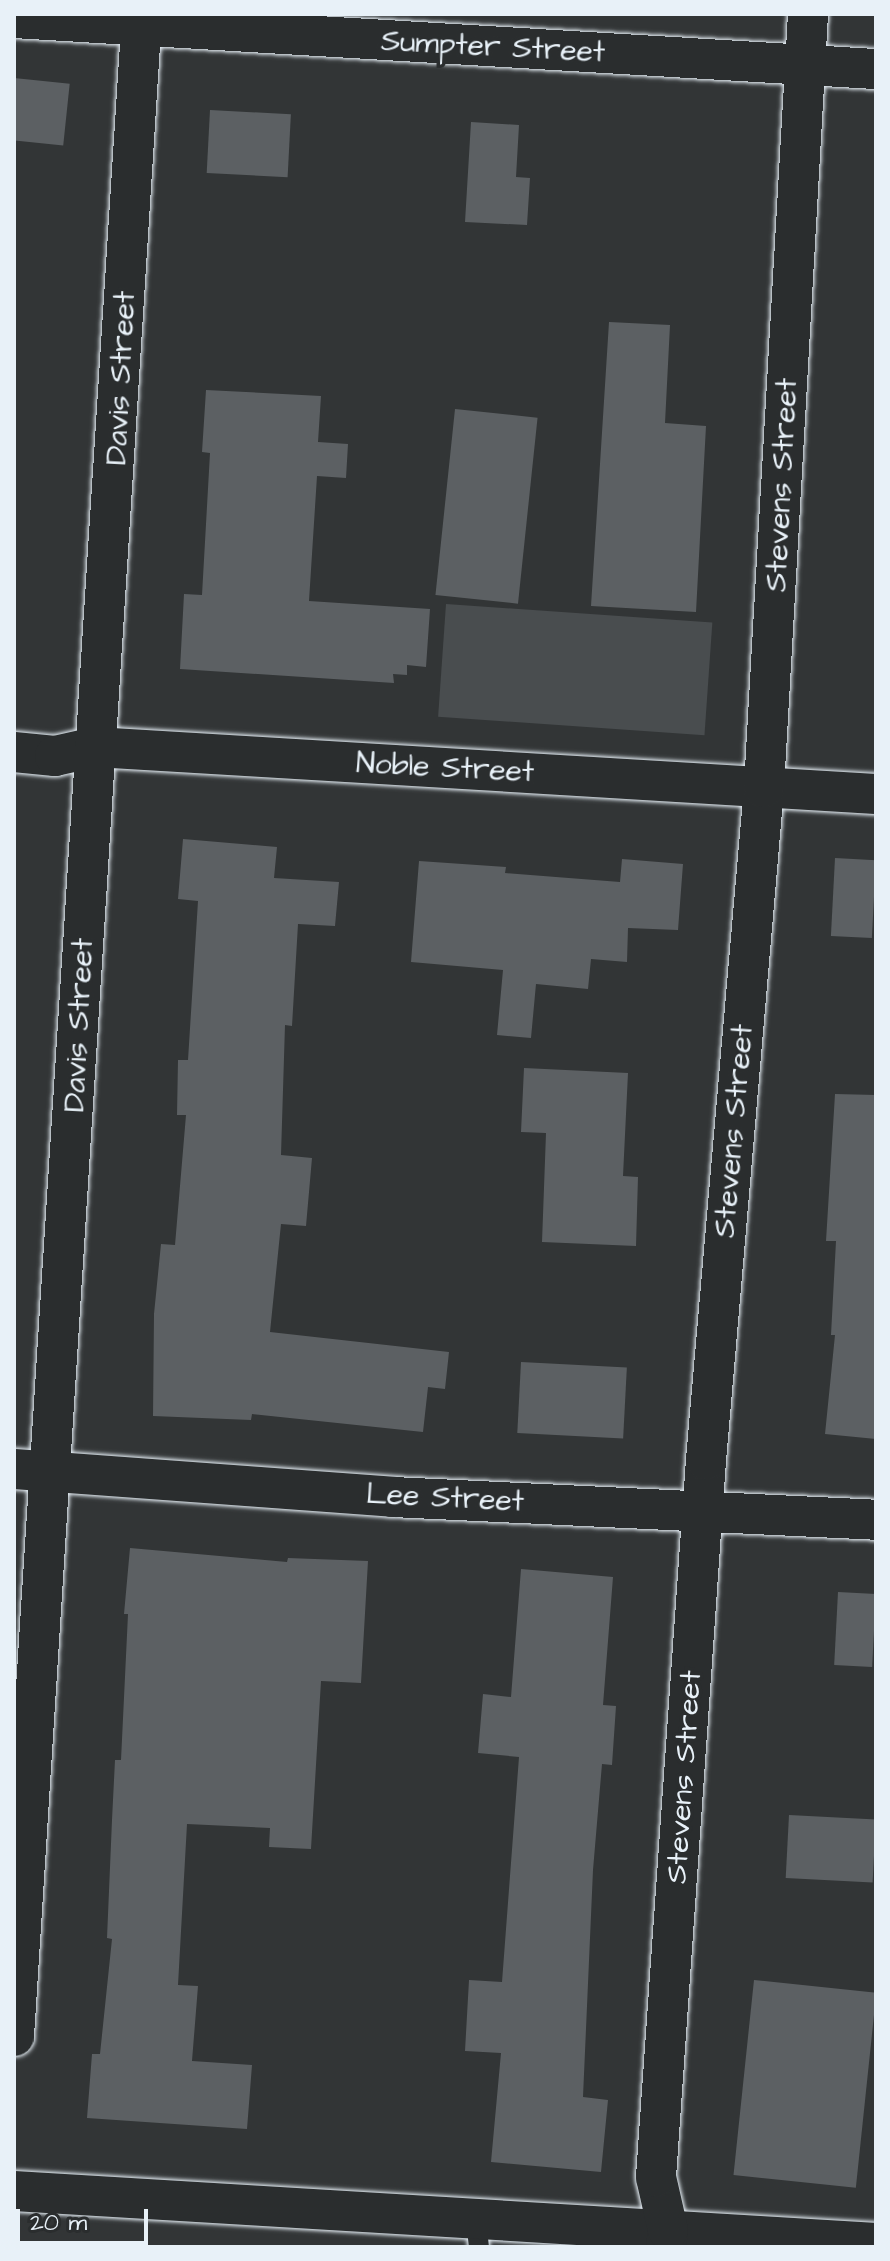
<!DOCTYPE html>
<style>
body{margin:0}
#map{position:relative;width:890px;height:2261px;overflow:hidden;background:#323536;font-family:"Architects Daughter",sans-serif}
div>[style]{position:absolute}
.green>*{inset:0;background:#494d4f;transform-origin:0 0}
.building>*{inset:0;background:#5c6063;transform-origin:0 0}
.roads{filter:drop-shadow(0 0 2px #e8f1f8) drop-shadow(0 0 2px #e8f1f8)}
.service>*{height:20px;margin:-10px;padding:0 10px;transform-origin:10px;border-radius:10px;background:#2a2d2e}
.minor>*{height:40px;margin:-20px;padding:0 20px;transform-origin:20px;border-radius:20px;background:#2a2d2e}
span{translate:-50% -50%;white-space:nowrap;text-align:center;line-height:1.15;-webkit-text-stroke:7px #2a2d2e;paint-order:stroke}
.street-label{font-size:30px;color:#e8f1f8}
.frame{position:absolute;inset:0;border:16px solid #e8f1f8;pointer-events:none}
.scale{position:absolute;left:16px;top:2209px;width:132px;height:36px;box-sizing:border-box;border:4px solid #e8f1f8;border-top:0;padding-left:10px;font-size:24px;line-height:28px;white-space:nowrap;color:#e8f1f8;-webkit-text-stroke:6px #2a2d2e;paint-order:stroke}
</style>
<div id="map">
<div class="green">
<i style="left:446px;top:604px;width:267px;height:113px;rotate:4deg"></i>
</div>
<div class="building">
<i style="left:14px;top:78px;width:56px;height:62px;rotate:6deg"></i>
<i style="left:210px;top:110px;width:81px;height:63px;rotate:3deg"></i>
<i style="clip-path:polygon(471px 122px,519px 125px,516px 177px,530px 178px,527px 225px,465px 222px)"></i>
<i style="clip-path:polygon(609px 322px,670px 325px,665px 423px,706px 426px,696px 612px,591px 606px)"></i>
<i style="clip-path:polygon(206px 390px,321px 396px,318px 442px,348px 444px,346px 478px,317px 476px,309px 601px,430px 609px,426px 667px,407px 665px,407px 675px,393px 674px,394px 683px,180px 669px,184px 594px,202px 595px,210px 453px,202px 452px)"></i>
<i style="left:455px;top:409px;width:83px;height:187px;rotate:6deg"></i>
<i style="clip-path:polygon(183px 839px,277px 847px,274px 878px,339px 882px,335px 926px,298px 924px,292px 1026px,285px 1025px,281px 1155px,312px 1158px,306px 1226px,281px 1224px,270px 1332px,449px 1352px,445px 1389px,428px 1387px,423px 1432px,252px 1414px,251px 1420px,153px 1416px,154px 1314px,161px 1244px,175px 1245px,186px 1115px,177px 1115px,178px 1060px,188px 1060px,198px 901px,178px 899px)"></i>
<i style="left:835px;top:858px;width:41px;height:78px;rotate:3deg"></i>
<i style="clip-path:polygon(622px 859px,683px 864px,678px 930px,628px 928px,627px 962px,591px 959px,588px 989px,536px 984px,531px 1038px,497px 1035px,503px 970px,411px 962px,419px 861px,506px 867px,505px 873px,620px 882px)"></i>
<i style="clip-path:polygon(524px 1068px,628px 1073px,623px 1176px,638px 1177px,636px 1246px,542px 1242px,546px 1133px,521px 1132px)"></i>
<i style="clip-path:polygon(835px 1094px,876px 1095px,876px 1439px,825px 1434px,835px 1335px,831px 1335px,836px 1241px,826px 1241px)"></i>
<i style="left:521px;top:1362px;width:106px;height:71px;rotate:3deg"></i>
<i style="clip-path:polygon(130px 1548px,287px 1562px,288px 1558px,368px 1561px,361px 1683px,321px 1681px,311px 1849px,269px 1847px,270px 1828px,187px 1824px,178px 1985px,198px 1986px,192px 2061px,252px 2065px,247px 2129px,87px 2118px,92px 2054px,100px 2054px,112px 1939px,107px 1938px,112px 1820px,115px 1760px,121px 1760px,128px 1614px,124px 1614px)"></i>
<i style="clip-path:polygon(521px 1569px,613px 1577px,603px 1705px,616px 1706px,612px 1765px,602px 1764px,593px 1870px,583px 2097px,608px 2100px,601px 2172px,491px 2162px,501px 2053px,465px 2051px,469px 1980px,502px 1982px,519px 1757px,478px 1753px,483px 1694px,511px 1697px)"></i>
<i style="left:838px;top:1592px;width:38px;height:73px;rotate:3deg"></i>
<i style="left:789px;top:1815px;width:87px;height:63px;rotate:3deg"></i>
<i style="left:754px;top:1980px;width:123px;height:196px;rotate:6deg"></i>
</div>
<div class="roads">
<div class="service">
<i style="left:476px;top:2219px;width:28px;rotate:84deg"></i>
</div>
<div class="minor">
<i style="left:14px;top:18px;width:864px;rotate:3.39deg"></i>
<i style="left:14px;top:752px;width:41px;rotate:5.6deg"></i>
<i style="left:55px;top:756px;width:41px;rotate:-12.7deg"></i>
<i style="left:95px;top:747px;width:782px;rotate:3.44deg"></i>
<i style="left:14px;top:1469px;width:380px;rotate:4.2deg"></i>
<i style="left:393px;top:1497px;width:484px;rotate:2.7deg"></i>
<i style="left:14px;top:2036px;width:2026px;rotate:-86.38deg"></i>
<i style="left:14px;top:2191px;width:864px;rotate:3.45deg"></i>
<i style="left:666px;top:2247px;width:17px;rotate:-83deg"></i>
<i style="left:668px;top:2230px;width:54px;rotate:-102.8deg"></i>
<i style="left:656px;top:2177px;width:719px;rotate:-86.01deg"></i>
<i style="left:706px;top:1460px;width:675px;rotate:-85.07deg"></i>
<i style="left:764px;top:787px;width:774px;rotate:-86.74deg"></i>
</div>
</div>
<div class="street-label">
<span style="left:493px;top:47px;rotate:3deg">Sumpter Street</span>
<span style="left:121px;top:378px;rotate:-87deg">Davis Street</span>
<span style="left:782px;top:485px;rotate:-87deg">Stevens Street</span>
<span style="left:445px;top:768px;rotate:3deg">Noble Street</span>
<span style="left:79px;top:1025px;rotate:-87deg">Davis Street</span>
<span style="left:734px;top:1131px;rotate:-85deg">Stevens Street</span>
<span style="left:445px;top:1498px;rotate:3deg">Lee Street</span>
<span style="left:684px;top:1777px;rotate:-86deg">Stevens Street</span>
</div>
<div class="frame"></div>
<div class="scale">20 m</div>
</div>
